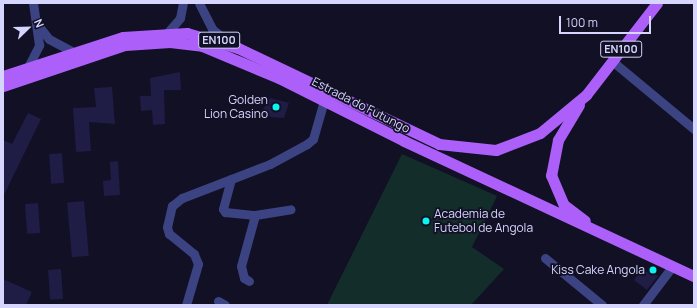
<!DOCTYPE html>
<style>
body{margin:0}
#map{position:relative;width:697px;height:308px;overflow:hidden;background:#111025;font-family:Manrope,sans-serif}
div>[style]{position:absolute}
.green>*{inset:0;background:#132e2a}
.building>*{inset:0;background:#1f1c45;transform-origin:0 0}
.minor>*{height:9px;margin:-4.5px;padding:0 4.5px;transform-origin:4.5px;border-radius:4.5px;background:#3c4382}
.major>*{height:11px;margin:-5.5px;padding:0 5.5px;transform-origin:5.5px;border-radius:5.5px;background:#ad60f9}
.dots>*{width:11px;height:11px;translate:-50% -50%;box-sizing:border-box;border:2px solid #111025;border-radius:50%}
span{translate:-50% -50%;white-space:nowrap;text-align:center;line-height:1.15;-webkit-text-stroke:3.5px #111025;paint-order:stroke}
.shield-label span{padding:1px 3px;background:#111025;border:1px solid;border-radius:3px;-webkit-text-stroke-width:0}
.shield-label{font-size:11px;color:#d5d5fd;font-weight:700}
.poi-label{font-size:12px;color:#d5d5fd}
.right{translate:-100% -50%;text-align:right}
.left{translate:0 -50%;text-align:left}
.street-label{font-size:12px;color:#d5d5fd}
.frame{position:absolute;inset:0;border:4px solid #d5d5fd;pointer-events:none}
.north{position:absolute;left:8px;top:8px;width:40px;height:40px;-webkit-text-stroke:3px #111025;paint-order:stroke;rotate:67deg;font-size:11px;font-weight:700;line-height:16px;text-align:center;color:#d5d5fd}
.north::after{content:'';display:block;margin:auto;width:14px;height:18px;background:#d5d5fd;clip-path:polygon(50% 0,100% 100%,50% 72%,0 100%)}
.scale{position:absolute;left:559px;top:16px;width:92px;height:18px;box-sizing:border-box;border:2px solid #d5d5fd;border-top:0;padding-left:5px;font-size:12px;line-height:14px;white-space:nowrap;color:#d5d5fd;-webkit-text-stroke:3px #111025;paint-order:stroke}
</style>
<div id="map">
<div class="green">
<i style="clip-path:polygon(402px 154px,497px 196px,472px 247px,504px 269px,471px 305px,327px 305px)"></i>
</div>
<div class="building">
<i style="clip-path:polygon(180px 72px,181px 90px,164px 90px,165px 124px,153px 125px,152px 110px,141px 111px,140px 96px,151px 96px,150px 78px)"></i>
<i style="clip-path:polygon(112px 87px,115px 124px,89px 122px,91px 151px,76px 152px,73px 108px,96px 107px,94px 88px)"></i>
<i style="clip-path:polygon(270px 98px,289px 103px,284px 118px,271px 117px,262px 111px)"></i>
<i style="clip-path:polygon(28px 113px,41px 119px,3px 197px,3px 140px,12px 144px)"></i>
<i style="left:62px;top:153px;width:30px;height:13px;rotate:86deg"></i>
<i style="clip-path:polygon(118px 161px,120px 195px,104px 196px,103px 181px,111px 180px,110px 162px)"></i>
<i style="left:84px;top:201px;width:55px;height:17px;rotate:85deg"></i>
<i style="left:38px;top:203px;width:30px;height:13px;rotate:86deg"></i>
<i style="clip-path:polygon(643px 268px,658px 276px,647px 290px,634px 280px)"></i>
<i style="left:61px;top:269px;width:30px;height:13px;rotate:86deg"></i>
<i style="clip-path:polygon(3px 279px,32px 292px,26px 305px,3px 305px)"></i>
</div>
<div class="minor">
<i style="left:199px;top:3px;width:29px;rotate:63deg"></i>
<i style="left:212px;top:29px;width:24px;rotate:38deg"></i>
<i style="left:38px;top:25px;width:18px;rotate:52deg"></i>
<i style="left:49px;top:39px;width:27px;rotate:28deg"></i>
<i style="left:168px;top:32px;width:18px;rotate:-49deg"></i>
<i style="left:180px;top:18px;width:15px;rotate:-79deg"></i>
<i style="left:612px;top:61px;width:107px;rotate:39.7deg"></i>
<i style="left:28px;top:67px;width:25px;rotate:-63deg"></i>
<i style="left:39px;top:45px;width:42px;rotate:-98.1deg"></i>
<i style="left:231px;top:179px;width:31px;rotate:105deg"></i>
<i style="left:223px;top:209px;width:4px;rotate:56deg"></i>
<i style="left:225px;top:212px;width:30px;rotate:6deg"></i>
<i style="left:255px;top:215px;width:36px;rotate:-9deg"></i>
<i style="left:545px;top:258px;width:74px;rotate:39.5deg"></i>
<i style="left:249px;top:281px;width:6px;rotate:-149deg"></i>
<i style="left:244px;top:278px;width:12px;rotate:-104deg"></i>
<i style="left:241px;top:266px;width:53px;rotate:-74.6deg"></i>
<i style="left:218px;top:301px;width:8px;rotate:30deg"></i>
<i style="left:186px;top:305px;width:43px;rotate:-73.7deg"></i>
<i style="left:198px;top:264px;width:11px;rotate:-112deg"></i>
<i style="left:194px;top:254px;width:32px;rotate:-141deg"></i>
<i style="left:169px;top:234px;width:7px;rotate:-106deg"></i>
<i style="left:167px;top:227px;width:22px;rotate:-77deg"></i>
<i style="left:172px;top:206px;width:13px;rotate:-39deg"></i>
<i style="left:182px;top:198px;width:94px;rotate:-21.1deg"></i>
<i style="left:270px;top:164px;width:42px;rotate:-28.4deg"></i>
<i style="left:307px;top:144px;width:8px;rotate:-40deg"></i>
<i style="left:313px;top:139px;width:40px;rotate:-74deg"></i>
<i style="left:643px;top:305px;width:48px;rotate:-52.7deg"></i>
</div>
<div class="major">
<i style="left:3px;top:76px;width:126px;rotate:-18deg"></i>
<i style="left:123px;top:37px;width:64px;rotate:-3.6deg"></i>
<i style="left:187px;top:33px;width:53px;rotate:16.4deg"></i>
<i style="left:238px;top:48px;width:223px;rotate:25.5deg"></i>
<i style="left:439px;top:144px;width:57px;rotate:6deg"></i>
<i style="left:496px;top:150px;width:47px;rotate:-21.1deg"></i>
<i style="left:540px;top:133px;width:60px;rotate:-39.6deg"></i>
<i style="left:586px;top:95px;width:116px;rotate:-52.3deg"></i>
<i style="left:3px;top:86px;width:129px;rotate:-18.6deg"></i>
<i style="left:125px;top:45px;width:45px;rotate:-3.8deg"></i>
<i style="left:170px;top:42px;width:32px;rotate:7deg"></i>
<i style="left:202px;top:46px;width:83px;rotate:22.6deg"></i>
<i style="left:279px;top:78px;width:140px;rotate:26.7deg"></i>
<i style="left:404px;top:141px;width:320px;rotate:25deg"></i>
<i style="left:579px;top:105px;width:41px;rotate:121deg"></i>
<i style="left:558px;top:140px;width:36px;rotate:101deg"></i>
<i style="left:551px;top:175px;width:33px;rotate:67deg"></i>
<i style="left:564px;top:205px;width:26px;rotate:37deg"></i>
</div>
<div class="dots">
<i style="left:276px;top:107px;background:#09f5ef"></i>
<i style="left:426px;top:221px;background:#09f5ef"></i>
<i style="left:653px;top:270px;background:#09f5ef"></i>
</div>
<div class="shield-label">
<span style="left:219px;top:40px">EN100</span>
<span style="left:621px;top:49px">EN100</span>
</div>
<div class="poi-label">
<span class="right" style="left:268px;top:107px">Golden<br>Lion Casino</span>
<span class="left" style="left:434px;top:221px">Academia de<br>Futebol de Angola</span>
<span class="right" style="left:645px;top:270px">Kiss Cake Angola</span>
</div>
<div class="street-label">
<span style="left:361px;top:105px;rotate:27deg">Estrada do Futungo</span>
</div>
<div class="frame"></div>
<div class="north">N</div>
<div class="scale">100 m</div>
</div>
